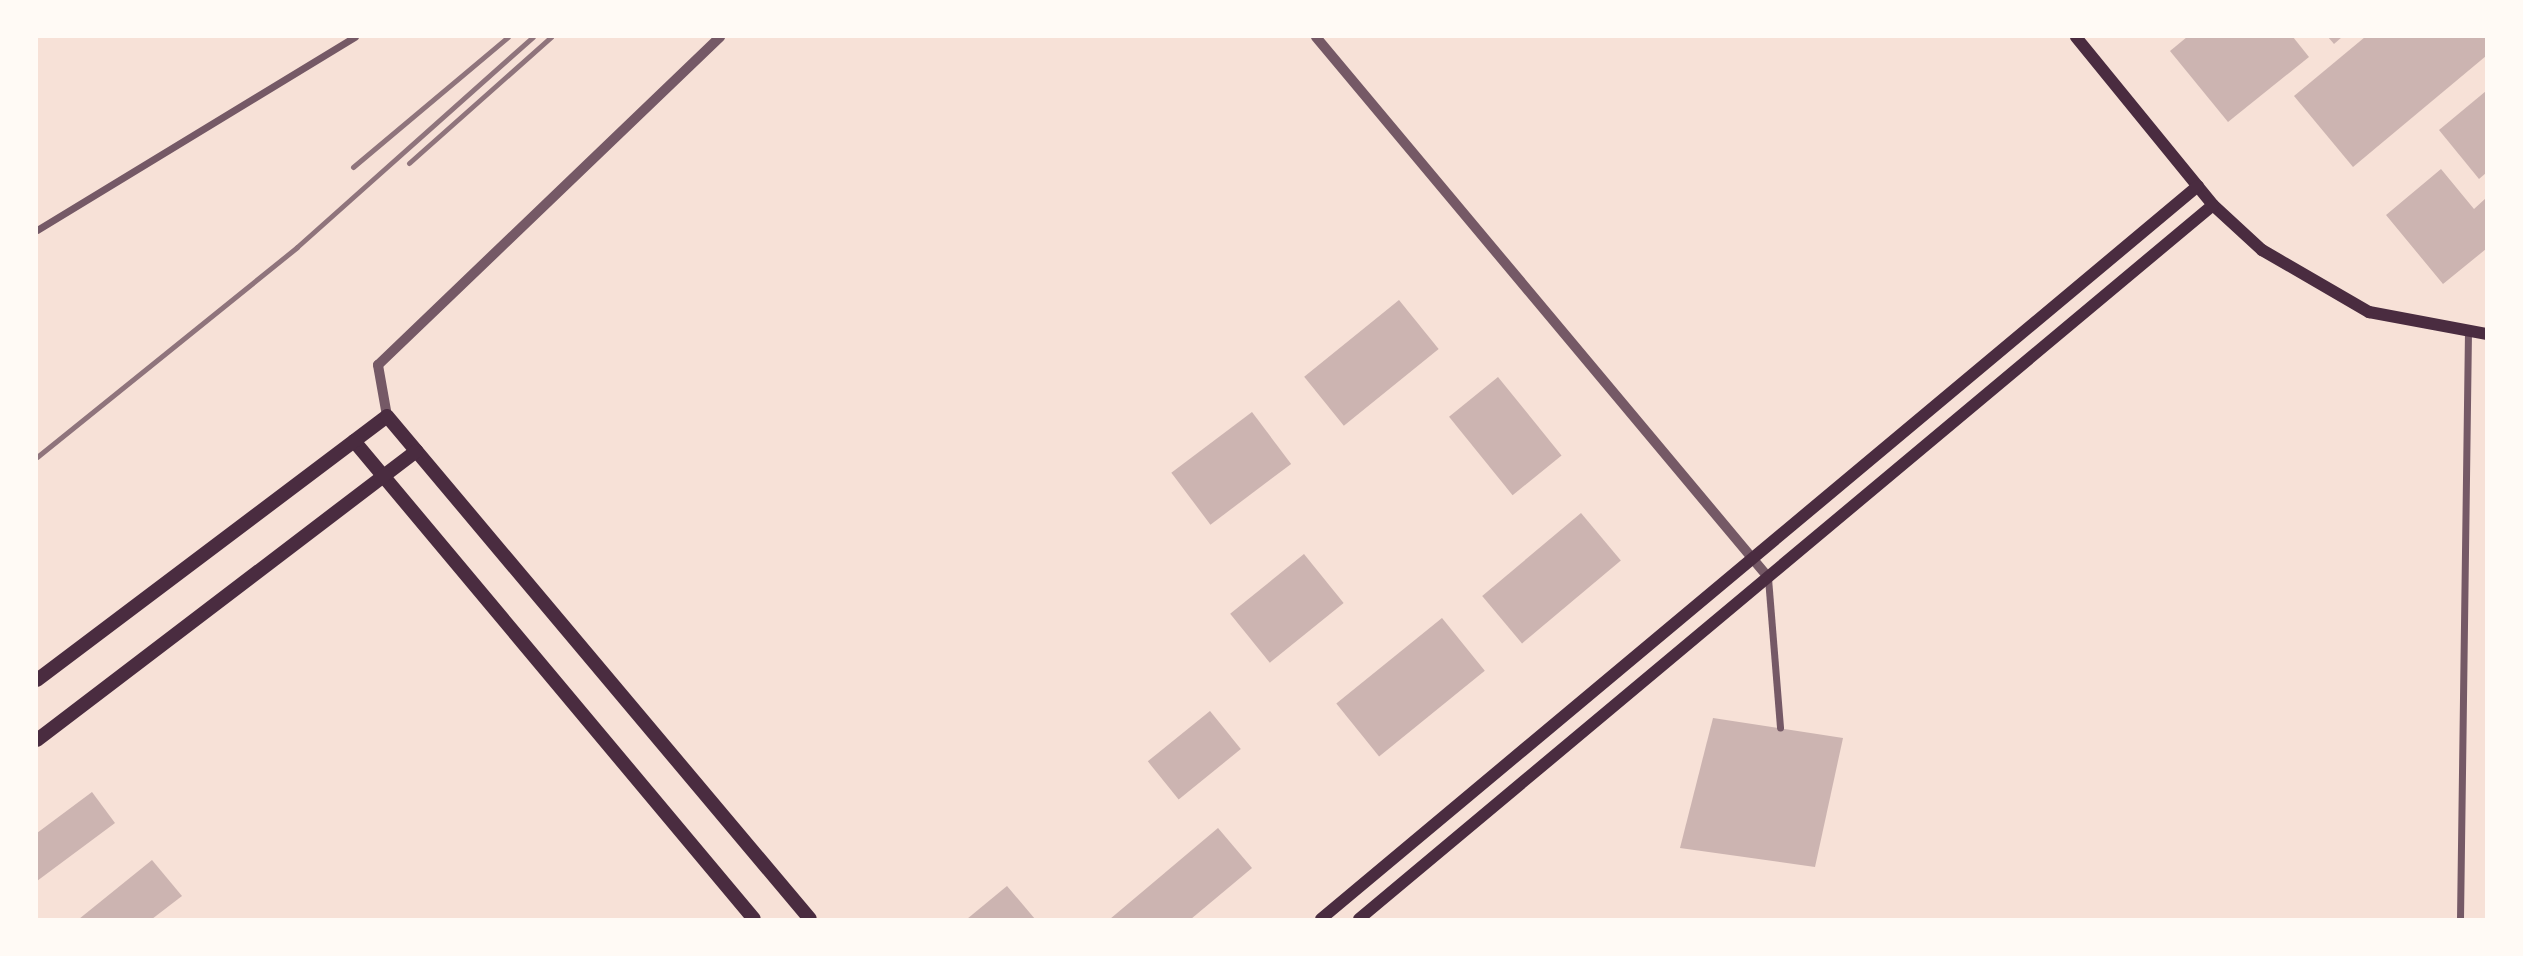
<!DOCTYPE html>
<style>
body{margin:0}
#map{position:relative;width:2523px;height:956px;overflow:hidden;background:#f7e1d7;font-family:"Archivo Narrow",sans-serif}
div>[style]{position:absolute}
.building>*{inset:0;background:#ccb4b1;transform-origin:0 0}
.minor>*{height:7px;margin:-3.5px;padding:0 3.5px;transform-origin:3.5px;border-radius:3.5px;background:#755966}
.tertiary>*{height:10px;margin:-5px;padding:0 5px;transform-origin:5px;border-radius:5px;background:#755966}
.secondary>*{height:12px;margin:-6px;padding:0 6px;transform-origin:6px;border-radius:6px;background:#4a2c40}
.trunk>*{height:14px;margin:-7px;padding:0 7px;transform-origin:7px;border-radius:7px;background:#4a2c40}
.rail>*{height:5px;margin:-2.5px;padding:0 2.5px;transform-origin:2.5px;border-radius:2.5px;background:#8f747c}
span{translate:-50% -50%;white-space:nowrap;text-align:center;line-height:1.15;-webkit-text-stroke:6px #fffaf5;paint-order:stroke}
.frame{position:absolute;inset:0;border:38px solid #fffaf5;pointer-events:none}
</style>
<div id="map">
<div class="building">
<i style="clip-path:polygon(2187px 37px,2293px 37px,2309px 57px,2228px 122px,2170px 51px)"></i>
<i style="clip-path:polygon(2328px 37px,2342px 37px,2334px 44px)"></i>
<i style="clip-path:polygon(2365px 37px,2486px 37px,2486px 56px,2353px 167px,2294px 96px)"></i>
<i style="clip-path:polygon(2486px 91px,2486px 173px,2479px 179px,2439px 130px)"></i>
<i style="clip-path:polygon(2441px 169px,2474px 209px,2486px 198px,2486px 249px,2443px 284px,2386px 215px)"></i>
<i style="left:1399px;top:300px;width:63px;height:122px;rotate:51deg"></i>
<i style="left:1498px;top:377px;width:101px;height:63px;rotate:51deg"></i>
<i style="left:1252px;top:412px;width:65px;height:101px;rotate:53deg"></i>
<i style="left:1581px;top:513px;width:62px;height:129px;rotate:50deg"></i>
<i style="left:1304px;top:554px;width:63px;height:95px;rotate:51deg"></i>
<i style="left:1442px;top:618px;width:68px;height:136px;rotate:51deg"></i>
<i style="left:1210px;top:711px;width:49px;height:80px;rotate:51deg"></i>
<i style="clip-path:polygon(1713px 718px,1843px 738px,1815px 867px,1680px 848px)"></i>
<i style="clip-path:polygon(92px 792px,115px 823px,37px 881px,37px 833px)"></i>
<i style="clip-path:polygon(1218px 828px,1252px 868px,1191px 919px,1110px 919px)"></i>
<i style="clip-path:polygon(152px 860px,182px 896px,152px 919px,79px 919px)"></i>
<i style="clip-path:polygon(1007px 886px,1035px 919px,967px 919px)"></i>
</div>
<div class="minor">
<i style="left:37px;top:230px;width:372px;rotate:-31.3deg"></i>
<i style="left:1768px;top:578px;width:150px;rotate:85.4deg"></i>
<i style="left:2460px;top:919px;width:588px;rotate:-89.22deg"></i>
</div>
<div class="tertiary">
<i style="left:1316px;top:37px;width:704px;rotate:50.07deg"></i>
<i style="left:387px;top:416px;width:52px;rotate:-100deg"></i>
<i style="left:378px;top:365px;width:474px;rotate:-43.8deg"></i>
</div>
<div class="secondary">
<i style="left:2076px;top:37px;width:217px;rotate:50.8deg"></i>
<i style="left:2213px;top:205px;width:67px;rotate:42.6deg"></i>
<i style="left:2262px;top:250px;width:124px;rotate:30.1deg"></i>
<i style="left:2369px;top:312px;width:119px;rotate:10.6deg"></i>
<i style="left:1321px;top:919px;width:1143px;rotate:-39.89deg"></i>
<i style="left:1359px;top:919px;width:1113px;rotate:-39.9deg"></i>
</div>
<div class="trunk">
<i style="left:354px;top:441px;width:623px;rotate:50.08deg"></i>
<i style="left:37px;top:680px;width:438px;rotate:-37deg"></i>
<i style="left:387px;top:416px;width:657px;rotate:49.94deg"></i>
<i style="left:37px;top:740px;width:477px;rotate:-37.3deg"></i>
</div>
<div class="rail">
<i style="left:409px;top:163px;width:190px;rotate:-41.6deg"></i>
<i style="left:353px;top:167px;width:202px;rotate:-40deg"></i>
<i style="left:37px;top:457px;width:334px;rotate:-38.9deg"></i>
<i style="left:297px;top:247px;width:316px;rotate:-41.7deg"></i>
</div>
<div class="frame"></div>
</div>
